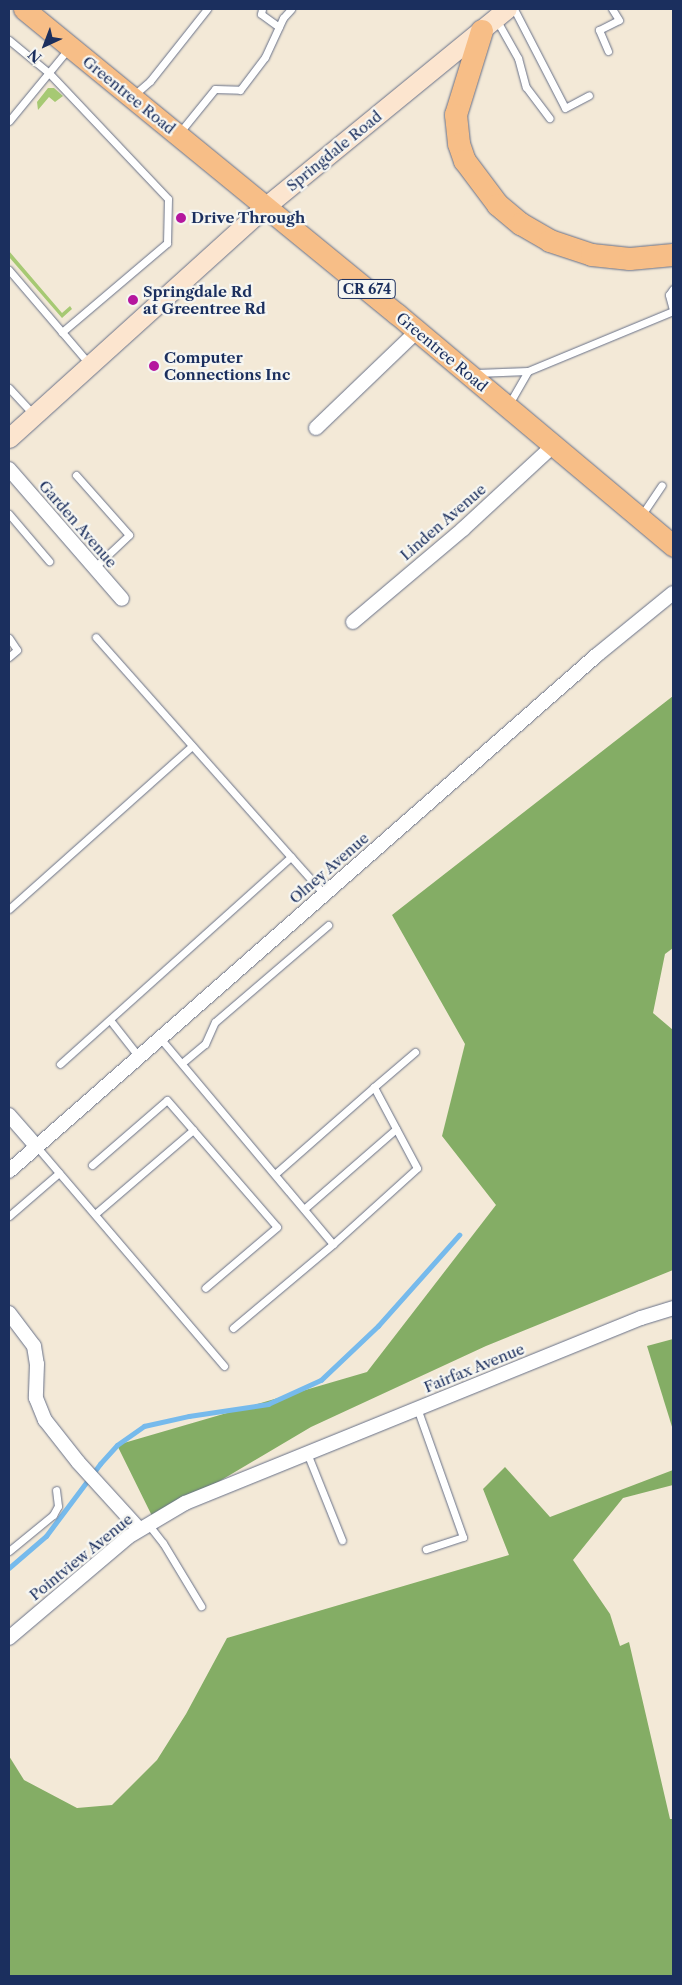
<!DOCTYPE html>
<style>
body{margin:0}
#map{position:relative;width:682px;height:1985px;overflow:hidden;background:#f3e9d7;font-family:"Libre Caslon Text",serif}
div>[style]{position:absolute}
.green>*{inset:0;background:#a6c973}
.forest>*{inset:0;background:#84ad65}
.stream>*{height:4.5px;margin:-2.25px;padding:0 2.25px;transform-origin:2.25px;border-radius:2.25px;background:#76baec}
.roads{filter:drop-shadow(0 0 1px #677088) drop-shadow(0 0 1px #677088)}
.service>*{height:7px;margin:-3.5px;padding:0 3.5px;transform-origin:3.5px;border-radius:3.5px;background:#fff}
.minor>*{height:14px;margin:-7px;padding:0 7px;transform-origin:7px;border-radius:7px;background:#fff}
.secondary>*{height:19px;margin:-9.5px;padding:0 9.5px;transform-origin:9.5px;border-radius:9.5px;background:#fce5cf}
.primary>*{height:21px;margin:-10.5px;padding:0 10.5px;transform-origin:10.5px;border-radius:10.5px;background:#f7be87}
.trunk>*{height:22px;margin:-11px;padding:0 11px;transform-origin:11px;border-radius:11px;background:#f7be87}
.dots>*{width:14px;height:14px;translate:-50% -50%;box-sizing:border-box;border:2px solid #f6f6f2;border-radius:50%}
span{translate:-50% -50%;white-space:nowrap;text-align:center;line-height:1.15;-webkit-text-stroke:4.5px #f6f6f2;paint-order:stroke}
.shield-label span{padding:1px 4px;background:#f6f6f2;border:1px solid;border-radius:4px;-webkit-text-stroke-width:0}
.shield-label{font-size:14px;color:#1b2f5e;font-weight:700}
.street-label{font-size:15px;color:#1b2f5e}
.poi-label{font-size:15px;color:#1b2f5e;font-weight:700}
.left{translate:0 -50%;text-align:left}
.frame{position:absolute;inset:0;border:10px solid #1b2f5e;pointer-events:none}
.north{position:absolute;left:20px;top:20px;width:50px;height:50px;-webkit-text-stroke:4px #f6f6f2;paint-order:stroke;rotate:223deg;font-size:14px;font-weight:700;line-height:20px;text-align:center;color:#1b2f5e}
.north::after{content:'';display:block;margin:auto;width:18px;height:22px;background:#1b2f5e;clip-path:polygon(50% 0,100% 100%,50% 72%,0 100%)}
</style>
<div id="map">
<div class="green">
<i style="clip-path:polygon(48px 88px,54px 88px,63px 96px,55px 102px,49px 97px,38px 110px,37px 102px)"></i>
<i style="clip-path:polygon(9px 251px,62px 313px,70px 306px,72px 309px,62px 318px,9px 257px)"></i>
</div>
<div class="forest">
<i style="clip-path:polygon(673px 696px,673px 948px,665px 954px,653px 1013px,673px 1030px,673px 1270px,486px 1346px,311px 1427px,154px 1520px,117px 1445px,367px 1372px,496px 1205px,442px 1136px,465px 1044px,392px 915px)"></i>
<i style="clip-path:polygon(673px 1339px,673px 1430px,647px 1346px)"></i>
<i style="clip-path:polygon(505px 1467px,550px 1517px,673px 1470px,673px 1485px,623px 1498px,573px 1560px,610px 1614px,620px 1646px,629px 1642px,670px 1819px,673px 1819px,673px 1976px,9px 1976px,9px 1756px,24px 1780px,77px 1808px,112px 1805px,157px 1760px,186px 1714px,227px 1638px,509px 1555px,483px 1489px)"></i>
</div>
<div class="stream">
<i style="left:9px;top:1568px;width:49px;rotate:-40.9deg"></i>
<i style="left:46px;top:1536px;width:90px;rotate:-53.1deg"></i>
<i style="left:100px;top:1464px;width:25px;rotate:-48deg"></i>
<i style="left:117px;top:1445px;width:33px;rotate:-35deg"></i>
<i style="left:144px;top:1426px;width:46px;rotate:-12.5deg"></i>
<i style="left:189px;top:1416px;width:80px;rotate:-8.6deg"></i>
<i style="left:268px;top:1404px;width:58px;rotate:-24.4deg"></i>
<i style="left:321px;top:1380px;width:79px;rotate:-43.5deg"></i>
<i style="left:378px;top:1326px;width:122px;rotate:-48.3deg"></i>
</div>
<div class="roads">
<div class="service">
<i style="left:262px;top:9px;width:5px;rotate:101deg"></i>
<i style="left:261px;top:14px;width:22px;rotate:36deg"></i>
<i style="left:514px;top:9px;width:111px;rotate:62.7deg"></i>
<i style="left:565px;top:108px;width:27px;rotate:-28deg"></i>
<i style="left:496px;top:19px;width:45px;rotate:60.6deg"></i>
<i style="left:518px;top:58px;width:30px;rotate:75deg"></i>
<i style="left:526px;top:87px;width:39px;rotate:53deg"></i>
<i style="left:9px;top:40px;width:52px;rotate:39.5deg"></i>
<i style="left:49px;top:73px;width:173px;rotate:46.6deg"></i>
<i style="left:168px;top:199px;width:44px;rotate:91.3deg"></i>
<i style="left:167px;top:243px;width:138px;rotate:139.7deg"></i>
<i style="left:608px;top:51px;width:23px;rotate:-113deg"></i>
<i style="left:599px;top:30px;width:22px;rotate:-27deg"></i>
<i style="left:619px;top:20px;width:13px;rotate:-122deg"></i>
<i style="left:134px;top:95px;width:21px;rotate:-41deg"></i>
<i style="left:150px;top:81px;width:92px;rotate:-51.6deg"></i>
<i style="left:9px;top:121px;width:94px;rotate:-50.6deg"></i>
<i style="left:180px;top:132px;width:55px;rotate:-50.9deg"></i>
<i style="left:215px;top:89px;width:25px;rotate:2deg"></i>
<i style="left:240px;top:90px;width:41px;rotate:-52.9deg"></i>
<i style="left:265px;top:57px;width:43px;rotate:-65.2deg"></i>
<i style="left:283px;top:18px;width:12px;rotate:-48deg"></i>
<i style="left:9px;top:270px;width:125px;rotate:49.5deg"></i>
<i style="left:673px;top:289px;width:7px;rotate:124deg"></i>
<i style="left:669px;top:295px;width:16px;rotate:75deg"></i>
<i style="left:476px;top:373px;width:52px;rotate:-2.2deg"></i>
<i style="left:528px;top:371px;width:157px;rotate:-22.5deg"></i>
<i style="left:9px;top:388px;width:37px;rotate:47deg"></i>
<i style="left:509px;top:404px;width:38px;rotate:-60deg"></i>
<i style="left:76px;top:475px;width:80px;rotate:48.5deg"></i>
<i style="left:129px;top:535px;width:48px;rotate:136.7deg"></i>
<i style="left:9px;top:514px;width:62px;rotate:49.6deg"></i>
<i style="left:641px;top:516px;width:37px;rotate:-56deg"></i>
<i style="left:9px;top:638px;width:14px;rotate:56deg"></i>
<i style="left:17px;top:650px;width:11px;rotate:139deg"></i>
<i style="left:291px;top:857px;width:50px;rotate:48.3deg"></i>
<i style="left:9px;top:909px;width:245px;rotate:-41.7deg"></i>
<i style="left:110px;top:1020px;width:47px;rotate:51.9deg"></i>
<i style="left:160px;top:1038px;width:269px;rotate:50deg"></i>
<i style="left:333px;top:1244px;width:113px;rotate:-42.1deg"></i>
<i style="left:417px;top:1168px;width:92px;rotate:-118deg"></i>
<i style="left:374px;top:1087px;width:54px;rotate:-40.5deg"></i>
<i style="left:182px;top:1063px;width:30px;rotate:-40deg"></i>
<i style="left:205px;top:1044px;width:24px;rotate:-66deg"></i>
<i style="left:215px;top:1022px;width:149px;rotate:-40.6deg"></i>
<i style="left:60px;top:1064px;width:310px;rotate:-41.9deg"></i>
<i style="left:291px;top:857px;width:294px;rotate:-131.6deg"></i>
<i style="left:37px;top:1147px;width:288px;rotate:49.5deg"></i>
<i style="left:92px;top:1165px;width:99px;rotate:-40.9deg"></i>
<i style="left:167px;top:1100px;width:40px;rotate:49deg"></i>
<i style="left:275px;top:1174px;width:132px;rotate:-41.3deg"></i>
<i style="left:304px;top:1209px;width:122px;rotate:-41deg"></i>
<i style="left:95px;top:1214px;width:129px;rotate:-40.6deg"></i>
<i style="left:193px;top:1130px;width:128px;rotate:49.1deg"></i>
<i style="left:277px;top:1227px;width:94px;rotate:139.7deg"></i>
<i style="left:9px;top:1216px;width:66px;rotate:-40.7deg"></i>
<i style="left:233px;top:1328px;width:131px;rotate:-40deg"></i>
<i style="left:417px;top:1408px;width:137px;rotate:70.4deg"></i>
<i style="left:463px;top:1537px;width:39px;rotate:162deg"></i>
<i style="left:307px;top:1453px;width:94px;rotate:68.1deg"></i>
<i style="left:148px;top:1524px;width:24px;rotate:52deg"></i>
<i style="left:163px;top:1543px;width:74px;rotate:58.9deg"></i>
<i style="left:9px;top:1551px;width:57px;rotate:-39.3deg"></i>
<i style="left:53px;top:1515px;width:10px;rotate:-61deg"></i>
<i style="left:58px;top:1506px;width:16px;rotate:-97deg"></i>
</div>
<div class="minor">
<i style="left:316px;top:428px;width:140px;rotate:-43.8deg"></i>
<i style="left:9px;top:469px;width:172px;rotate:49deg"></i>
<i style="left:353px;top:622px;width:144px;rotate:-40.2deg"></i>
<i style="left:463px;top:529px;width:124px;rotate:-42.7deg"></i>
<i style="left:9px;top:1115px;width:43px;rotate:48.8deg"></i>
<i style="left:9px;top:1171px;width:782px;rotate:-41.27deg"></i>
<i style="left:597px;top:655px;width:98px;rotate:-39.2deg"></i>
<i style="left:9px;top:1313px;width:41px;rotate:52.9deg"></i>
<i style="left:34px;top:1346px;width:18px;rotate:81deg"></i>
<i style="left:37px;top:1364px;width:34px;rotate:92deg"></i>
<i style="left:36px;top:1398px;width:24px;rotate:68deg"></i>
<i style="left:45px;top:1420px;width:53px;rotate:51.8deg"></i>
<i style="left:78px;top:1462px;width:91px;rotate:47.7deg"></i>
<i style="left:9px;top:1638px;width:156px;rotate:-40.3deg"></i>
<i style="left:128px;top:1537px;width:66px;rotate:-30.8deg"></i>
<i style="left:185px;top:1503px;width:492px;rotate:-22.1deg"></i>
<i style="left:641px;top:1318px;width:34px;rotate:-17deg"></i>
</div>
<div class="secondary">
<i style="left:9px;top:438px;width:346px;rotate:-42.1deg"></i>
<i style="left:266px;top:206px;width:311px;rotate:-39.3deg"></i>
</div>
<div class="primary">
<i style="left:24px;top:9px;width:482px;rotate:39.3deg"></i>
<i style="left:397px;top:314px;width:361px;rotate:40deg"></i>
</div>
<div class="trunk">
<i style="left:482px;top:31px;width:88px;rotate:107.2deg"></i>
<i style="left:456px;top:115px;width:29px;rotate:84deg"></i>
<i style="left:459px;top:144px;width:18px;rotate:71deg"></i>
<i style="left:465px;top:161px;width:55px;rotate:53.1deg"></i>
<i style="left:498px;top:205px;width:30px;rotate:40deg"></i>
<i style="left:521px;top:224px;width:34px;rotate:30deg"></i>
<i style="left:550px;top:241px;width:44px;rotate:18.4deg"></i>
<i style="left:592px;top:255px;width:38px;rotate:6deg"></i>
<i style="left:630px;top:259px;width:43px;rotate:-5.3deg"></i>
</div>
</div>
<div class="dots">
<i style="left:181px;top:218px;background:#b5179e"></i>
<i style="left:133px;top:300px;background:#b5179e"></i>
<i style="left:154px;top:366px;background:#b5179e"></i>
</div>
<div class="shield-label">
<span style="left:367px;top:289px">CR 674</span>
</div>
<div class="street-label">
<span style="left:129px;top:95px;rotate:39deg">Greentree Road</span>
<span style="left:334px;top:151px;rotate:-39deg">Springdale Road</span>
<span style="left:442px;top:352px;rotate:40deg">Greentree Road</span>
<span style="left:443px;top:522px;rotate:-41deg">Linden Avenue</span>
<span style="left:78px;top:524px;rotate:49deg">Garden Avenue</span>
<span style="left:329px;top:868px;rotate:-41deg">Olney Avenue</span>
<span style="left:474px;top:1368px;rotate:-22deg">Fairfax Avenue</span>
<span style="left:81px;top:1557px;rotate:-39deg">Pointview Avenue</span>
</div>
<div class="poi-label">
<span class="left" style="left:191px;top:218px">Drive Through</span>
<span class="left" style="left:143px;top:300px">Springdale Rd<br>at Greentree Rd</span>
<span class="left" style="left:164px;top:366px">Computer<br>Connections Inc</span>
</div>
<div class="frame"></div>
<div class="north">N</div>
</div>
